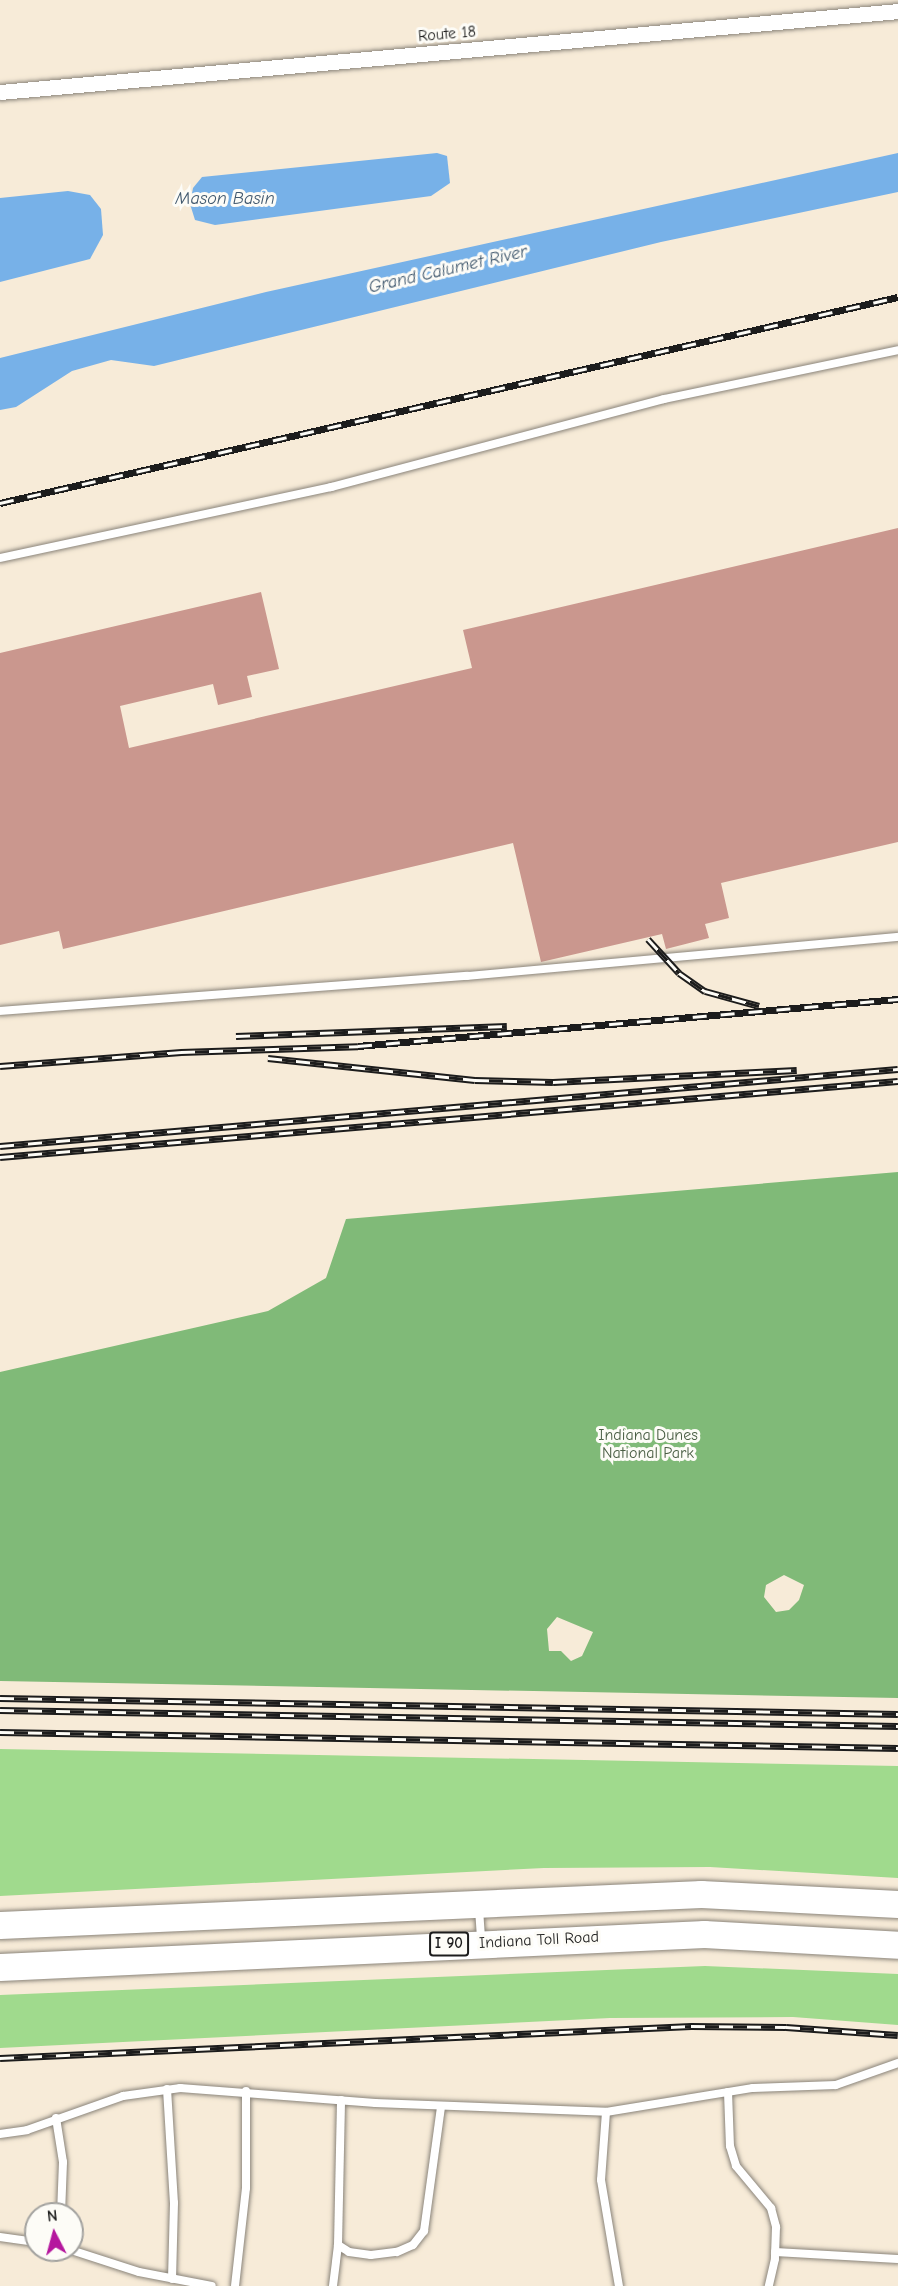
<!DOCTYPE html>
<style>
body{margin:0}
#map{position:relative;width:898px;height:2286px;overflow:hidden;background:#f7ebd8;font-family:"Comic Neue",sans-serif}
div>[style]{position:absolute}
.green>*{inset:0;background:#a0da8d}
.forest>*{inset:0;background:#80ba78}
.water>*{inset:0;background:#77b1e8}
.building>*{inset:0;background:#ca978e}
.roads{filter:drop-shadow(0 0 2px #8a847a) drop-shadow(0 0 2px #8a847a)}
.lane>*{height:8px;margin:-4px;padding:0 4px;transform-origin:4px;border-radius:4px;background:#fff}
.street>*{height:15px;margin:-7.5px;padding:0 7.5px;transform-origin:7.5px;border-radius:7.5px;background:#fff}
.highway>*{height:27px;margin:-13.5px;padding:0 13.5px;transform-origin:13.5px;border-radius:13.5px;background:#fff}
.rail>*{height:7px;margin-top:-3.5px;transform-origin:0;background:repeating-linear-gradient(90deg,#fdfcf7 0 14px,#1c1c1c 0 28px);box-sizing:border-box;border-block:2px solid #1c1c1c}
span{translate:-50% -50%;white-space:nowrap;text-align:center;line-height:1.15;-webkit-text-stroke:6px #fdfcf7;paint-order:stroke}
.shield-label span{padding:2px 4px;background:#fdfcf7;border:2px solid;border-radius:4px;-webkit-text-stroke-width:0}
.shield-label{font-size:15px;color:#1c1c1c;font-weight:700}
.street-label{font-size:16px;color:#1c1c1c}
.park-label{font-size:16px;color:#4a5e44}
.water-label{font-size:18px;color:#40586e;font-style:italic}
.north{position:absolute;left:24px;top:2202px;width:60px;height:60px;box-sizing:border-box;background:#fdfcf7;border:2px solid #a3a29f;border-radius:50%;rotate:354deg;font-size:16px;font-weight:700;line-height:24px;text-align:center;color:#1c1c1c}
.north::after{content:'';display:block;margin:auto;width:21px;height:27px;background:#b5179e;clip-path:polygon(50% 0,100% 100%,50% 72%,0 100%)}
</style>
<div id="map">
<div class="green">
<i style="clip-path:polygon(0 1749px,898px 1766px,898px 1878px,710px 1867px,544px 1868px,0 1896px)"></i>
<i style="clip-path:polygon(705px 1966px,898px 1974px,898px 2025px,793px 2017px,610px 2018px,0 2048px,0 1995px)"></i>
</div>
<div class="forest">
<i style="clip-path:polygon(evenodd,898px 1172px,898px 1698px,0 1681px,0 1372px,268px 1311px,326px 1278px,346px 1219px,898px 1172px,784px 1575px,804px 1585px,799px 1600px,789px 1610px,776px 1612px,764px 1597px,766px 1585px,784px 1575px,898px 1172px,557px 1617px,593px 1632px,582px 1656px,571px 1661px,561px 1651px,549px 1651px,547px 1629px,557px 1617px)"></i>
</div>
<div class="water">
<i style="clip-path:polygon(437px 153px,447px 156px,450px 183px,431px 196px,215px 225px,195px 220px,190px 204px,193px 188px,202px 177px)"></i>
<i style="clip-path:polygon(898px 153px,898px 192px,661px 242px,154px 366px,111px 360px,72px 371px,16px 407px,0 410px,0 358px,266px 292px)"></i>
<i style="clip-path:polygon(68px 191px,90px 195px,101px 209px,103px 235px,90px 259px,0 282px,0 198px)"></i>
</div>
<div class="building">
<i style="clip-path:polygon(898px 528px,898px 842px,721px 883px,729px 918px,705px 924px,709px 938px,666px 949px,662px 934px,541px 962px,513px 843px,63px 949px,59px 931px,0 945px,0 653px,261px 592px,279px 669px,247px 676px,252px 697px,218px 705px,213px 684px,120px 706px,129px 748px,472px 668px,463px 630px)"></i>
</div>
<div class="roads">
<div class="lane">
<i style="left:0;top:558px;width:339px;rotate:-12.1deg"></i>
<i style="left:331px;top:487px;width:344px;rotate:-14.8deg"></i>
<i style="left:664px;top:399px;width:239px;rotate:-11.8deg"></i>
<i style="left:0;top:1011px;width:468px;rotate:-4.3deg"></i>
<i style="left:467px;top:976px;width:433px;rotate:-5.2deg"></i>
<i style="left:479px;top:1909px;width:30px;rotate:86deg"></i>
<i style="left:167px;top:2089px;width:114px;rotate:86.5deg"></i>
<i style="left:174px;top:2203px;width:76px;rotate:91.5deg"></i>
<i style="left:728px;top:2092px;width:54px;rotate:87.9deg"></i>
<i style="left:730px;top:2146px;width:21px;rotate:73deg"></i>
<i style="left:736px;top:2166px;width:55px;rotate:50.2deg"></i>
<i style="left:771px;top:2208px;width:20px;rotate:75deg"></i>
<i style="left:776px;top:2227px;width:32px;rotate:92deg"></i>
<i style="left:775px;top:2259px;width:28px;rotate:103deg"></i>
<i style="left:606px;top:2112px;width:68px;rotate:94.2deg"></i>
<i style="left:601px;top:2180px;width:108px;rotate:80.4deg"></i>
<i style="left:56px;top:2118px;width:45px;rotate:81deg"></i>
<i style="left:63px;top:2162px;width:52px;rotate:92.2deg"></i>
<i style="left:0;top:2134px;width:27px;rotate:-8deg"></i>
<i style="left:27px;top:2130px;width:102px;rotate:-19.5deg"></i>
<i style="left:123px;top:2096px;width:58px;rotate:-8deg"></i>
<i style="left:180px;top:2088px;width:196px;rotate:4.4deg"></i>
<i style="left:375px;top:2103px;width:231px;rotate:2.2deg"></i>
<i style="left:606px;top:2112px;width:149px;rotate:-9.3deg"></i>
<i style="left:753px;top:2088px;width:83px;rotate:-2.1deg"></i>
<i style="left:836px;top:2085px;width:66px;rotate:-19.5deg"></i>
<i style="left:0;top:2237px;width:36px;rotate:8deg"></i>
<i style="left:338px;top:2245px;width:13px;rotate:32deg"></i>
<i style="left:349px;top:2252px;width:22px;rotate:8deg"></i>
<i style="left:371px;top:2255px;width:26px;rotate:-7deg"></i>
<i style="left:397px;top:2252px;width:17px;rotate:-24deg"></i>
<i style="left:413px;top:2245px;width:18px;rotate:-52deg"></i>
<i style="left:424px;top:2231px;width:125px;rotate:-82.2deg"></i>
<i style="left:71px;top:2250px;width:71px;rotate:17.9deg"></i>
<i style="left:139px;top:2272px;width:74px;rotate:10.9deg"></i>
<i style="left:775px;top:2252px;width:123px;rotate:3.3deg"></i>
<i style="left:235px;top:2286px;width:99px;rotate:-83.6deg"></i>
<i style="left:246px;top:2188px;width:97px;rotate:-90deg"></i>
<i style="left:333px;top:2286px;width:41px;rotate:-83deg"></i>
<i style="left:338px;top:2245px;width:145px;rotate:-88.8deg"></i>
</div>
<div class="street">
<i style="left:0;top:92px;width:902px;rotate:-5.15deg"></i>
</div>
<div class="highway">
<i style="left:0;top:1925px;width:702px;rotate:-2.53deg"></i>
<i style="left:701px;top:1894px;width:197px;rotate:2.9deg"></i>
<i style="left:0;top:1967px;width:705px;rotate:-2.68deg"></i>
<i style="left:704px;top:1934px;width:194px;rotate:3.2deg"></i>
</div>
</div>
<div class="rail">
<i style="left:0;top:503px;width:921px;rotate:-12.92deg"></i>
<i style="left:648px;top:939px;width:46px;rotate:47.6deg"></i>
<i style="left:679px;top:973px;width:32px;rotate:35deg"></i>
<i style="left:705px;top:991px;width:56px;rotate:15.5deg"></i>
<i style="left:236px;top:1036px;width:271px;rotate:-2.1deg"></i>
<i style="left:268px;top:1058px;width:208px;rotate:6.1deg"></i>
<i style="left:475px;top:1080px;width:78px;rotate:1.5deg"></i>
<i style="left:553px;top:1082px;width:244px;rotate:-2.8deg"></i>
<i style="left:0;top:1066px;width:182px;rotate:-4.4deg"></i>
<i style="left:181px;top:1052px;width:177px;rotate:-1.9deg"></i>
<i style="left:358px;top:1046px;width:542px;rotate:-4.97deg"></i>
<i style="left:0;top:1146px;width:901px;rotate:-4.9deg"></i>
<i style="left:0;top:1157px;width:901px;rotate:-4.84deg"></i>
<i style="left:0;top:1698px;width:898px;rotate:1.02deg"></i>
<i style="left:0;top:1710px;width:898px;rotate:1.02deg"></i>
<i style="left:0;top:1732px;width:898px;rotate:1.02deg"></i>
<i style="left:0;top:2058px;width:692px;rotate:-2.65deg"></i>
<i style="left:691px;top:2026px;width:95px;rotate:0.6deg"></i>
<i style="left:786px;top:2027px;width:112px;rotate:4.1deg"></i>
</div>
<div class="shield-label">
<span style="left:449px;top:1944px">I 90</span>
</div>
<div class="street-label">
<span style="left:447px;top:34px;rotate:-5deg">Route 18</span>
<span style="left:539px;top:1940px;rotate:-3deg">Indiana Toll Road</span>
</div>
<div class="park-label">
<span style="left:648px;top:1444px">Indiana Dunes<br>National Park</span>
</div>
<div class="water-label">
<span style="left:225px;top:199px">Mason Basin</span>
<span style="left:448px;top:270px;rotate:-13deg">Grand Calumet River</span>
</div>
<div class="north">N</div>
</div>
